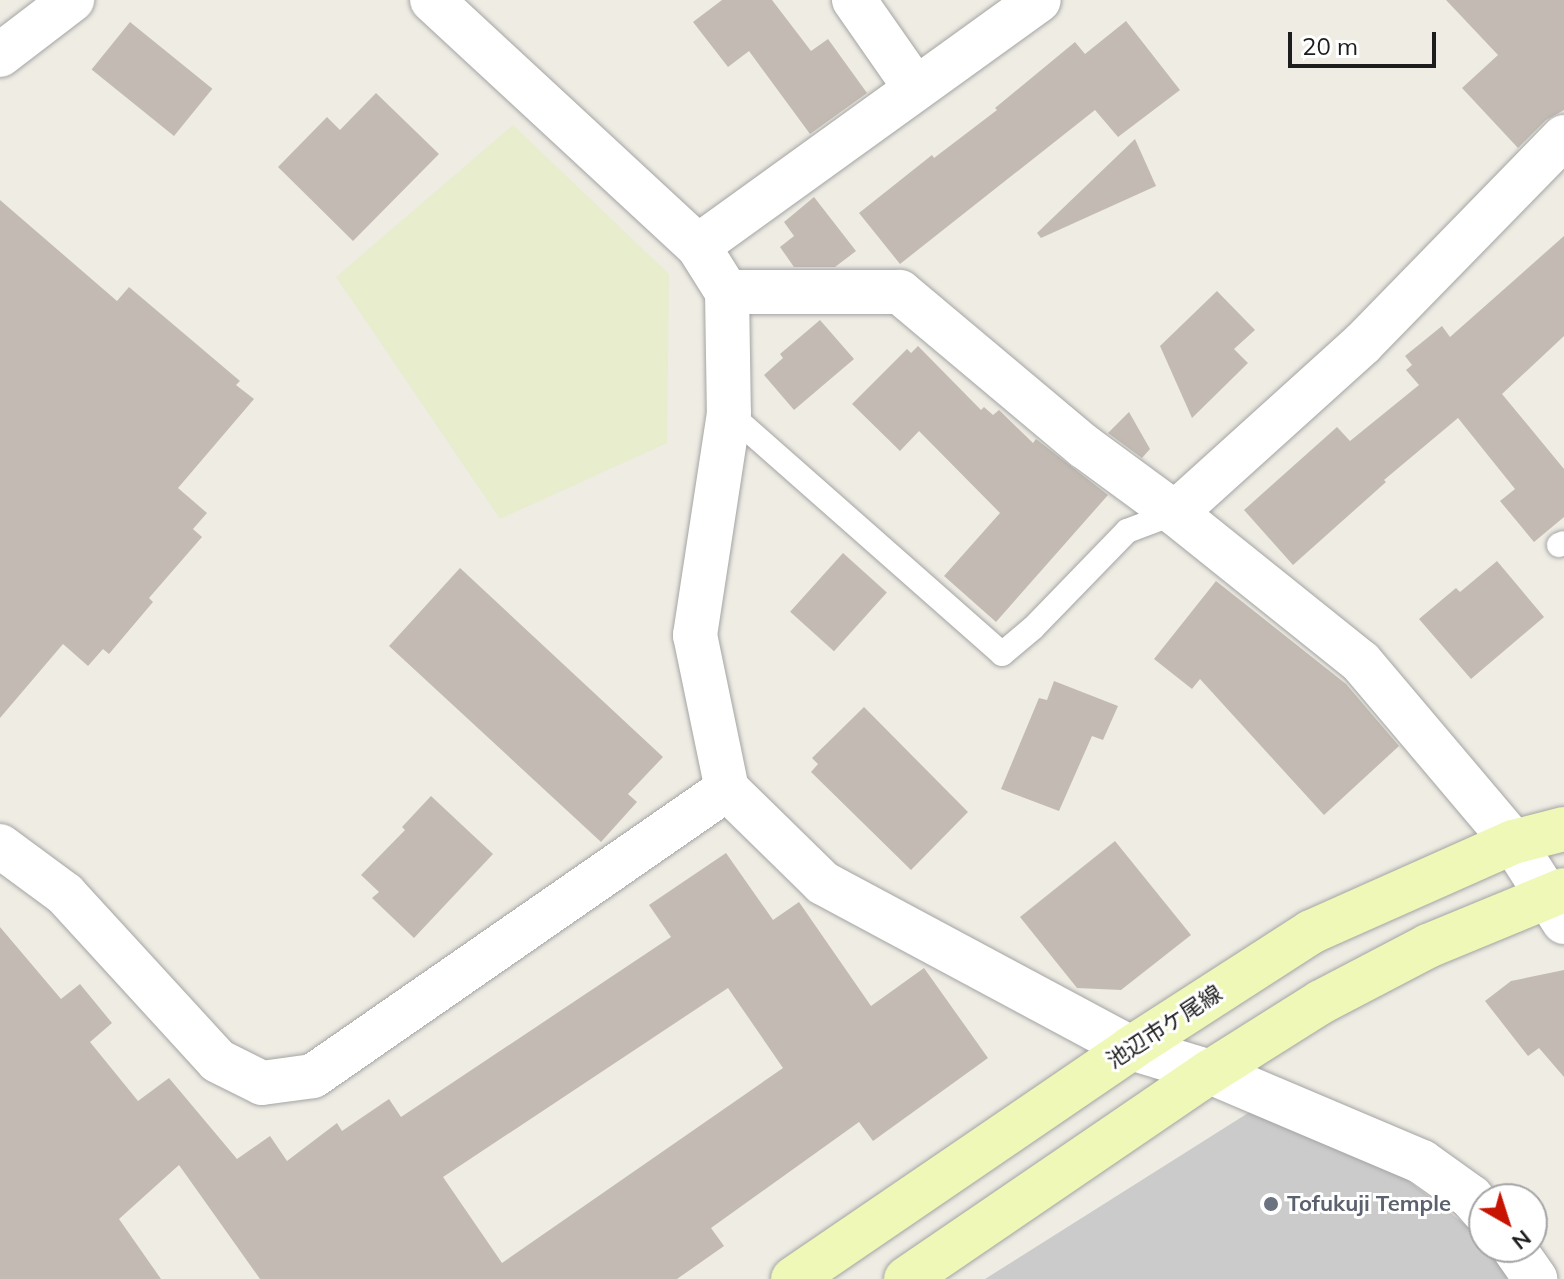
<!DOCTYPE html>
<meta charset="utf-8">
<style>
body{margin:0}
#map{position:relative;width:1564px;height:1279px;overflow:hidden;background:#eeece3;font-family:Mulish,"Noto Sans JP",sans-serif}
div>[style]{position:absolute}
.religious>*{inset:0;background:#cbcbcb}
.farmland>*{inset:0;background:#e8edce}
.building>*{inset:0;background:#c3bbb3;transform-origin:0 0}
.roads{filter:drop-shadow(0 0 2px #a4a4a4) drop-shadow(0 0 2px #a4a4a4)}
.lane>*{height:24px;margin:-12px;padding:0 12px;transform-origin:12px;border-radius:12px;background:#fff}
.street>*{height:44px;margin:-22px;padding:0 22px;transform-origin:22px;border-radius:22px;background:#fff}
.secondary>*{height:44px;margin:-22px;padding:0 22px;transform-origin:22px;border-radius:22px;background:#eff8b7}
.dots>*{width:22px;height:22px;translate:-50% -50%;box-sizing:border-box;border:4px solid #fff;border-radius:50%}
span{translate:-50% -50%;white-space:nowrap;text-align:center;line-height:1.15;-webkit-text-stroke:6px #fff;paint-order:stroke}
.street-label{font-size:22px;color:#1d1d1d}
.worship-label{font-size:22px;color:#5b616d;font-weight:700}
.left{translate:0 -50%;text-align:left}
.north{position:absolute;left:1468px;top:1183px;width:80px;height:80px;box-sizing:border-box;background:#fff;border:2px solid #a5a5a5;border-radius:50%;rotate:141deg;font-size:22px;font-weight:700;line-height:32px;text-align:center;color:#1d1d1d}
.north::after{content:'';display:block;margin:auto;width:28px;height:36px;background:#c81503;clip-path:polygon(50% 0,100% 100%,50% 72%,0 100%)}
.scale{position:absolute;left:1288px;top:32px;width:148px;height:36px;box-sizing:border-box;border:4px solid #1d1d1d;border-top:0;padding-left:10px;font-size:24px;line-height:28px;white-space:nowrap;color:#1d1d1d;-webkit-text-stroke:6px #fff;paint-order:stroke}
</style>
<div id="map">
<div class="religious">
<i style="clip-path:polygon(1256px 1108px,1393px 1169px,1484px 1239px,1484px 1247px,1494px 1247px,1521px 1279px,985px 1279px)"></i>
</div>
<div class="farmland">
<i style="clip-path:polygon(513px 125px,669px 274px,667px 443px,500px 519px,336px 277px)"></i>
</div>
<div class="building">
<i style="clip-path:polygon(722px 0,772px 0,811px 51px,828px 39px,867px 93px,810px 134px,749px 51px,728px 67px,693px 22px)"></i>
<i style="clip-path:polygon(1446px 0,1564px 0,1564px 110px,1546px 120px,1518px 148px,1462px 88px,1498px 55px)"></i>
<i style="clip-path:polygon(1126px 21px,1180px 90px,1118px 137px,1095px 110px,900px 264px,859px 213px,932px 155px,934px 158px,997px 110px,995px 108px,1075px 42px,1085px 54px)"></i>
<i style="left:130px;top:22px;width:106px;height:61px;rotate:39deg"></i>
<i style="clip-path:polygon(376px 93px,439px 154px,353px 241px,278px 167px,327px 117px,340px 130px)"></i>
<i style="clip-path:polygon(1135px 139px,1156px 186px,1041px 238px,1037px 233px)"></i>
<i style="clip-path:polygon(814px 197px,856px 251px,835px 267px,794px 267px,780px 247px,794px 236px,784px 222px)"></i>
<i style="clip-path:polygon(0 200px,117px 301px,129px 287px,240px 381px,236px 385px,254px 399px,178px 488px,207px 513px,193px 529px,202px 537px,149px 598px,153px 602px,109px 654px,103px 649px,88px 666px,63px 644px,0 718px)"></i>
<i style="clip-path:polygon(1564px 236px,1564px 336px,1502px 394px,1564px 469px,1564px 517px,1534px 542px,1500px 501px,1515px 489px,1458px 418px,1384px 480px,1386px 482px,1293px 565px,1244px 510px,1337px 427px,1350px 441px,1419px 385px,1406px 370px,1412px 365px,1405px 356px,1442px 326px,1450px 337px)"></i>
<i style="clip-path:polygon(1217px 291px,1255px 330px,1234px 349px,1248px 363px,1192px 418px,1160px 346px)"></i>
<i style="clip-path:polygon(820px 320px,854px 359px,794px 410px,764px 375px,783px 358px,780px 354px)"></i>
<i style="clip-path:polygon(918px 346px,981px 410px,984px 407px,993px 415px,999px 410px,1033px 443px,1036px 439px,1108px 495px,996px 622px,944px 576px,1000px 513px,919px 431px,900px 451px,852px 404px,907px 349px,911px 353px)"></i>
<i style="clip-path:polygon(1129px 412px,1150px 449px,1142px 458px,1108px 433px)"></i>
<i style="left:843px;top:553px;width:59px;height:79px;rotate:42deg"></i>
<i style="clip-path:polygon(1497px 561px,1544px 617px,1471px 679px,1419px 619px,1456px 588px,1460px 592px)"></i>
<i style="clip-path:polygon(460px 568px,663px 757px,628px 794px,637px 802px,601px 842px,389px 646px)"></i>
<i style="clip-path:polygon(1216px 581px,1346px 684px,1399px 746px,1324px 815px,1200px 679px,1192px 689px,1154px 659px)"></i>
<i style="clip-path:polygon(1054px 681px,1118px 706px,1103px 740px,1092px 736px,1059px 811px,1001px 789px,1039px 698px,1047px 700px)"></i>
<i style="clip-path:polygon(864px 707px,968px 812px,911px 870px,811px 772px,818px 764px,812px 758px)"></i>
<i style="clip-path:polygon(431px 796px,493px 854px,414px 938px,372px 898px,379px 892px,361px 875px,405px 830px,402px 827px)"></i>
<i style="clip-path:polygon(1115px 841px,1191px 935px,1121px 990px,1077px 988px,1020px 917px)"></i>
<i style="clip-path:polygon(evenodd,726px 853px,773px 920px,799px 902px,871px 1006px,924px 968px,988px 1058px,873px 1141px,859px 1122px,711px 1228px,724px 1246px,677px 1279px,260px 1279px,179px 1165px,119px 1219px,161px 1279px,0 1279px,0 927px,61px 999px,80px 984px,112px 1023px,90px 1042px,138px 1101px,169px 1078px,237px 1159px,270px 1136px,287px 1161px,337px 1123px,342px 1131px,389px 1099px,401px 1117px,671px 937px,649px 905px,726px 853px,728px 988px,783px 1068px,502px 1263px,443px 1177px,728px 988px)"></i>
<i style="clip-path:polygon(1564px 970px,1564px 1077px,1539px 1048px,1528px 1056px,1485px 1001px,1511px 981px)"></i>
</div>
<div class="roads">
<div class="lane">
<i style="left:729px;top:413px;width:364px;rotate:41.4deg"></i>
<i style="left:1002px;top:654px;width:40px;rotate:-40deg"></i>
<i style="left:1033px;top:628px;width:135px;rotate:-45.9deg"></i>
<i style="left:1127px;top:531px;width:51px;rotate:-20.6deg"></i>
<i style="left:1559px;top:545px;width:5px;rotate:-22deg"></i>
</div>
<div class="street">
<i style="left:432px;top:0;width:362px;rotate:42.8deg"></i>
<i style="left:698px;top:246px;width:54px;rotate:57.8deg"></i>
<i style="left:727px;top:292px;width:121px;rotate:89.1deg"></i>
<i style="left:729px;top:413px;width:225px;rotate:98.7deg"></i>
<i style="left:695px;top:635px;width:157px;rotate:78.3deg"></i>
<i style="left:727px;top:789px;width:134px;rotate:44.4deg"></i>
<i style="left:823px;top:883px;width:349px;rotate:28.2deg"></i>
<i style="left:1131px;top:1048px;width:83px;rotate:16.9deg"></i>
<i style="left:1210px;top:1072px;width:230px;rotate:23deg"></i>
<i style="left:1422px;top:1162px;width:60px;rotate:35.5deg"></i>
<i style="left:1471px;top:1197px;width:20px;rotate:49deg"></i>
<i style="left:854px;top:0;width:108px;rotate:55.1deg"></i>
<i style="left:0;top:55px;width:91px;rotate:-37.4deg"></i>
<i style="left:698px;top:246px;width:420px;rotate:-35.8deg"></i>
<i style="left:727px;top:292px;width:173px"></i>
<i style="left:900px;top:292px;width:241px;rotate:40deg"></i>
<i style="left:1085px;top:447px;width:112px;rotate:36.3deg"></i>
<i style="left:1175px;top:513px;width:238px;rotate:38.7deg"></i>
<i style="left:1361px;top:662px;width:236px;rotate:49.8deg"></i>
<i style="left:1513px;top:842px;width:95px;rotate:57.5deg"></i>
<i style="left:1175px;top:513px;width:253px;rotate:-42.1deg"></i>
<i style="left:1363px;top:343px;width:288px;rotate:-45.7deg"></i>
<i style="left:0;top:846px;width:81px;rotate:36.4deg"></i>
<i style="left:65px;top:894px;width:226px;rotate:47.5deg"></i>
<i style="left:218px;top:1061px;width:49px;rotate:26.6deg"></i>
<i style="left:262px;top:1083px;width:51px;rotate:-7.8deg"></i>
<i style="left:313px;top:1076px;width:504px;rotate:-34.73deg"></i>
<i style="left:1513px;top:1247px;width:39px;rotate:55deg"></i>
</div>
<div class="secondary">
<i style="left:793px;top:1279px;width:409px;rotate:-34.3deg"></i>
<i style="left:1131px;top:1048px;width:214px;rotate:-32.8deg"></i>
<i style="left:1311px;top:932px;width:221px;rotate:-24deg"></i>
<i style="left:1513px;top:842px;width:53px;rotate:-14.3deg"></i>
<i style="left:906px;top:1279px;width:368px;rotate:-34.3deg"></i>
<i style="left:1210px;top:1072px;width:131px;rotate:-32.2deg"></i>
<i style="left:1321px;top:1002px;width:121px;rotate:-27.6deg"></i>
<i style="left:1428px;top:946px;width:147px;rotate:-22.4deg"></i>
</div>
</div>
<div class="dots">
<i style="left:1271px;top:1204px;background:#6b7280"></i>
</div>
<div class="street-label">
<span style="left:1164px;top:1027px;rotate:-33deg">池辺市ケ尾線</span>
</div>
<div class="worship-label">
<span class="left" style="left:1287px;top:1204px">Tofukuji Temple</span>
</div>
<div class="north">N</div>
<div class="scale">20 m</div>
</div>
